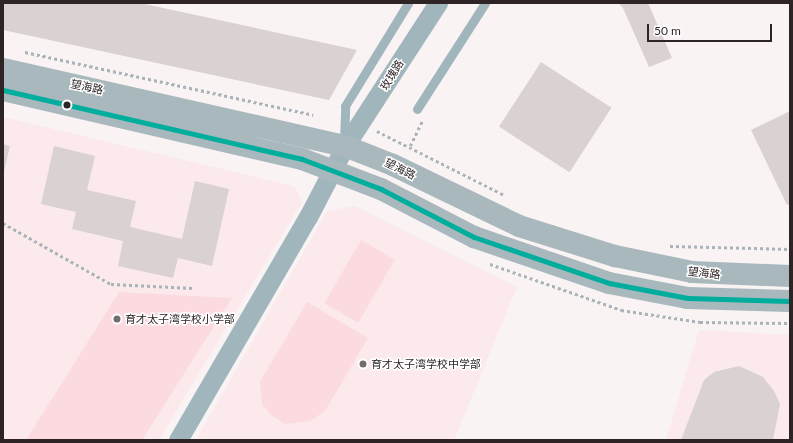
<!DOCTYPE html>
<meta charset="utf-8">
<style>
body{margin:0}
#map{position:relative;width:793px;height:443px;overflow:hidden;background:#f9f3f4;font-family:Lato,"Noto Sans SC",sans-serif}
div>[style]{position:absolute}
.built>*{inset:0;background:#fbe9ec}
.green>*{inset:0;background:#fbdbe0;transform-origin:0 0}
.building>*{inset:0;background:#d9d1d2;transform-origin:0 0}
.path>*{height:2.5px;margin-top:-1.25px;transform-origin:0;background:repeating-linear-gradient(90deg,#a8b4b8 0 3px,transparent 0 6px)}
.lane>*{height:9px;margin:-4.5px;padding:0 4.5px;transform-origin:4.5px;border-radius:4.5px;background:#a1b6bc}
.street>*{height:19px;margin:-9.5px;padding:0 9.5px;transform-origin:9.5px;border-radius:9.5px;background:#a1b6bc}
.primary>*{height:22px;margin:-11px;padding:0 11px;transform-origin:11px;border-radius:11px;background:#a8b8bd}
.bus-1>*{height:5px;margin:-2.5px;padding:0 2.5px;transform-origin:2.5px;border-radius:2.5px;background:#01ad9c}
.dots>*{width:11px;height:11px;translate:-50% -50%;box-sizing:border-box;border:2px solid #fff;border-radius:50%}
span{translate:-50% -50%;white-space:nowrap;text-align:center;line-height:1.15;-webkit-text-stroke:3px #fff;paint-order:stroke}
.street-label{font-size:11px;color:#2e2426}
.poi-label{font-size:11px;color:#2e2426}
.left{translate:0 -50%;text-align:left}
.frame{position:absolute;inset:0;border:4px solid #2e2426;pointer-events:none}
.scale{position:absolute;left:647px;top:24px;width:125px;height:18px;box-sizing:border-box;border:2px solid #2e2426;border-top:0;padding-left:5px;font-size:12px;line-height:14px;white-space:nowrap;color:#2e2426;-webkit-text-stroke:3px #fff;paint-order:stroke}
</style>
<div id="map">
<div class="built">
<i style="clip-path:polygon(3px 117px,294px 186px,302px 202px,159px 440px,6px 440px,3px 437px)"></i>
<i style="clip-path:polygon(355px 206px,517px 287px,454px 440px,196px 440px,327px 211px)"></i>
<i style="clip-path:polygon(699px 330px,790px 335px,790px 440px,666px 440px)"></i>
</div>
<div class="green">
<i style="left:361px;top:240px;width:39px;height:73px;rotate:30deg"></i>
<i style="clip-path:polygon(119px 292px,232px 298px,142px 440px,26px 440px)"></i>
<i style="clip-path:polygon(307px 302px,368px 338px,325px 411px,310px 421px,285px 424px,271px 415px,262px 404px,260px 382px)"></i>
</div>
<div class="building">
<i style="clip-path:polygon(3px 3px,140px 3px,357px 50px,329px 100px,3px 30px)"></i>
<i style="clip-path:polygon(618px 3px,648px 3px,672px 58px,649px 67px,623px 8px)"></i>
<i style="left:541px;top:62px;width:84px;height:77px;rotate:33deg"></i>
<i style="clip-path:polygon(790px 111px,790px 204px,787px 205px,751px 130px)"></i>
<i style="clip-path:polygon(3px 144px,10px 146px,4px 171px,3px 171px)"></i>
<i style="clip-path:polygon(54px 146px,95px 156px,87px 190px,136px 201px,130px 227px,182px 239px,195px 181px,229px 189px,212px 266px,178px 258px,173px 278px,118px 266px,123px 241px,72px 229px,76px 212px,41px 204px)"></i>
<i style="clip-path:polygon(739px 366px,763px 377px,774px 391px,780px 404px,773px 440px,681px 440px,704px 380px,714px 372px)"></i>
</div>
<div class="path">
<i style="left:25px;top:52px;width:295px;rotate:12.3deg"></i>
<i style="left:377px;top:131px;width:142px;rotate:26.7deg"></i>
<i style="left:410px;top:146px;width:30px;rotate:-64deg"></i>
<i style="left:3px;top:223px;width:124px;rotate:29.5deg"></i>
<i style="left:111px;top:284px;width:82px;rotate:2.8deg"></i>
<i style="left:670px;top:246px;width:120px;rotate:1.4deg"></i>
<i style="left:490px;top:264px;width:139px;rotate:19.3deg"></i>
<i style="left:621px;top:310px;width:80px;rotate:8.6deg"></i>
<i style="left:700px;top:322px;width:90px;rotate:0.6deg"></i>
</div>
<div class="lane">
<i style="left:417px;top:109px;width:126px;rotate:-57.3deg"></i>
<i style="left:344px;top:142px;width:36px;rotate:-88deg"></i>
<i style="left:345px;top:106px;width:121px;rotate:-58.5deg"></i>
</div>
<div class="street">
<i style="left:178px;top:440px;width:258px;rotate:-59.8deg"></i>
<i style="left:308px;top:217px;width:80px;rotate:-62.5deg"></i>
<i style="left:345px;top:146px;width:171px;rotate:-57deg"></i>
</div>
<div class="primary">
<i style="left:3px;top:69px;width:351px;rotate:12.7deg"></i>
<i style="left:345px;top:146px;width:52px;rotate:21.6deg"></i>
<i style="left:393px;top:165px;width:140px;rotate:25.8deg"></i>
<i style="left:519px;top:226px;width:101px;rotate:17.4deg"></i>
<i style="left:615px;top:256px;width:79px;rotate:11.7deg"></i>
<i style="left:692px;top:272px;width:98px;rotate:2.3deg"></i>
<i style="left:3px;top:90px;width:307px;rotate:13deg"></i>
<i style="left:302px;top:159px;width:85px;rotate:20.8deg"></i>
<i style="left:381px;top:189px;width:105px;rotate:27.3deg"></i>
<i style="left:474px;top:237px;width:143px;rotate:18.8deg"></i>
<i style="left:609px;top:283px;width:80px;rotate:10.8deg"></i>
<i style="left:688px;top:298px;width:102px;rotate:1.7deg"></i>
</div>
<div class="bus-1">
<i style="left:3px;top:90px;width:307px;rotate:13deg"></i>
<i style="left:302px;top:159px;width:85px;rotate:20.8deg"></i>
<i style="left:381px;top:189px;width:105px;rotate:27.3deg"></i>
<i style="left:474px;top:237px;width:143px;rotate:18.8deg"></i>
<i style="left:609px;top:283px;width:80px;rotate:10.8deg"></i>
<i style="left:688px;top:298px;width:102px;rotate:1.7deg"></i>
</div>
<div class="dots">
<i style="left:67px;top:105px;background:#2e2426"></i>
<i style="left:117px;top:319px;background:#756c6e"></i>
<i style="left:363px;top:364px;background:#756c6e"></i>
</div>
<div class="street-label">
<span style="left:392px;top:75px;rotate:-58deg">玫瑰路</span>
<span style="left:87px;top:87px;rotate:12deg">望海路</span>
<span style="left:400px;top:169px;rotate:26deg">望海路</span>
<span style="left:704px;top:273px;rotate:7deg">望海路</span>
</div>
<div class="poi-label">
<span class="left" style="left:125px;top:319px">育才太子湾学校小学部</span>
<span class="left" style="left:371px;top:364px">育才太子湾学校中学部</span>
</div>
<div class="frame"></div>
<div class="scale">50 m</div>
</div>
